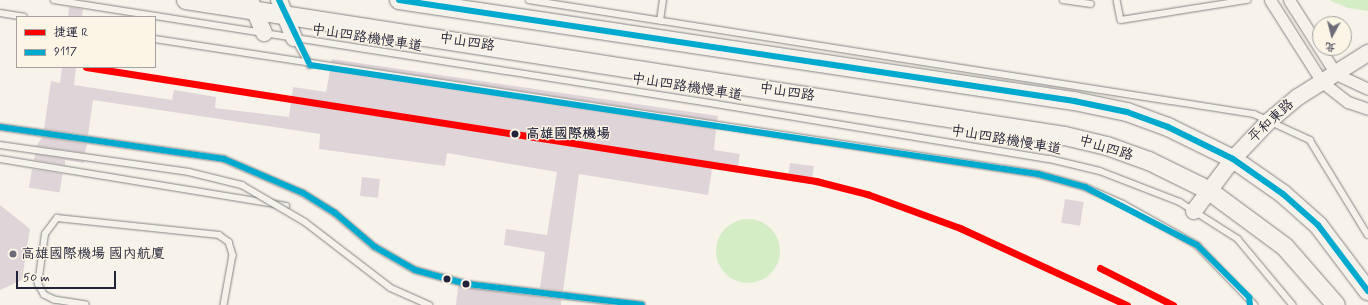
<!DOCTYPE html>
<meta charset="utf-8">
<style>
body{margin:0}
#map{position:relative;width:1368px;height:305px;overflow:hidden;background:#f7f3ea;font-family:Mynerve,"LXGW WenKai TC",sans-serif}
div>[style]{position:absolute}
.green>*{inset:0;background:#d5edc5}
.round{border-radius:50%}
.building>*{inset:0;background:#dfd4d7;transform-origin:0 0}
.roads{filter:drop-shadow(0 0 1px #868485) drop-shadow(0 0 1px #868485)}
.lane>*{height:5.5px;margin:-2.75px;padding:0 2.75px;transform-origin:2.75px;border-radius:2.75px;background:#f5f2ec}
.street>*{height:11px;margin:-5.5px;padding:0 5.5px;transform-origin:5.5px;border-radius:5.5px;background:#f5f2ec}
.secondary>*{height:16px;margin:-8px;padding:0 8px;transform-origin:8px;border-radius:8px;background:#f5f2ec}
.primary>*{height:18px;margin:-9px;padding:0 9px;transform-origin:9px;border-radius:9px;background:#f5f2ec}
.bridges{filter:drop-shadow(0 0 1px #868485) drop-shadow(0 0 1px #868485)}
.lane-bridge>*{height:5.5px;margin:-2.75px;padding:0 2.75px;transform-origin:2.75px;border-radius:2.75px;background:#f5f2ec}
.bus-1>*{height:6px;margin:-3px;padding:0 3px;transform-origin:3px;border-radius:3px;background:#00a9ce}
.metro-1>*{height:7px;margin:-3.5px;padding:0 3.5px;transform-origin:3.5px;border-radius:3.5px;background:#f00}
.dots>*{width:11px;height:11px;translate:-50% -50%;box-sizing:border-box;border:2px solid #fcf5e5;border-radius:50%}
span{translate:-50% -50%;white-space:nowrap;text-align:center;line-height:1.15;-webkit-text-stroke:3px #fcf5e5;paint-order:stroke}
.street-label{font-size:14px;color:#22223b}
.stop-label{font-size:14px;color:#22223b;font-weight:700}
.left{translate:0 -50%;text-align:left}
.poi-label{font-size:14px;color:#22223b}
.legend{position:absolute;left:16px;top:16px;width:140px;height:52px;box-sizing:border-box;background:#fcf5e5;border:1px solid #a5a1a1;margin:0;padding:5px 7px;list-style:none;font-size:12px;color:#22223b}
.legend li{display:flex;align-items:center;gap:8px;height:20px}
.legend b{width:20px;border:1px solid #a5a1a1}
.north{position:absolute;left:1312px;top:16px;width:40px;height:40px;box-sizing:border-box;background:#fcf5e5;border:1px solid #a5a1a1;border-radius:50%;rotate:187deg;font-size:11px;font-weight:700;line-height:16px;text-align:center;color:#22223b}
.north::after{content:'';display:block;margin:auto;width:14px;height:18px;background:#6d6b78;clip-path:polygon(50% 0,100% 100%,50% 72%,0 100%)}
.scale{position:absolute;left:16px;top:271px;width:100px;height:18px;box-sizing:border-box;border:2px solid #22223b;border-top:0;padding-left:5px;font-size:12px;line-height:14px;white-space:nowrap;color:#22223b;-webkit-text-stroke:3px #fcf5e5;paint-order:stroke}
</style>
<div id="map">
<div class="green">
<i style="clip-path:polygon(1329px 0,1368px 0,1368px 11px,1348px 8px)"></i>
<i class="round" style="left:716px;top:219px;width:64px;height:64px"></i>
</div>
<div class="building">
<i style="clip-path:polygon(69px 7px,83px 9px,82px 17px,68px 17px)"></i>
<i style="clip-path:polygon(332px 59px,718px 116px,717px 121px,331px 62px)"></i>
<i style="clip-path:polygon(62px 67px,76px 67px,74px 85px,172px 100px,174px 90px,216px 97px,215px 108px,289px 117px,293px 87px,326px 92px,330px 70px,716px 129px,714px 150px,740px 154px,737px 173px,712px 169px,708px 195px,579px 174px,563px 291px,540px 288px,545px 252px,504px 245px,506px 229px,547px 235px,557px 172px,447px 153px,445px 166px,319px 149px,320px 134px,93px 100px,88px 135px,44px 129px,51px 81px,60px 83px)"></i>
<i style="clip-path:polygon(43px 137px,87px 144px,85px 153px,36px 146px)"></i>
<i style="clip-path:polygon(35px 154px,84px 161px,84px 163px,65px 160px,65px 165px,34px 160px)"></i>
<i style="left:790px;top:163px;width:24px;height:18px;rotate:7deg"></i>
<i style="left:32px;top:169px;width:31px;height:19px;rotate:9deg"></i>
<i style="left:362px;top:177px;width:18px;height:19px;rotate:6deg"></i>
<i style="left:1065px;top:199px;width:19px;height:24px;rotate:9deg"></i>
<i style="clip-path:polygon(0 205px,30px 229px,22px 280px,0 290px)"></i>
<i style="clip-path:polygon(458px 286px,561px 300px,561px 305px,456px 305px)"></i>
</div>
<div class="roads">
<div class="lane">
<i style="left:54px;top:0;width:670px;rotate:8.93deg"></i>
<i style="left:716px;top:104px;width:338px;rotate:9.4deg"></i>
<i style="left:1050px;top:159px;width:51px;rotate:13.5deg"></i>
<i style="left:1100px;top:171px;width:86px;rotate:21.2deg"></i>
<i style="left:1180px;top:202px;width:69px;rotate:32.5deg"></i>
<i style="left:1238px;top:239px;width:86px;rotate:50.2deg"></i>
<i style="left:529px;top:0;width:734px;rotate:8.94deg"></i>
<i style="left:1254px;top:114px;width:62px;rotate:24.9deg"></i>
<i style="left:1310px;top:140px;width:111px;rotate:58.6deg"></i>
<i style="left:1063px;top:0;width:28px;rotate:8deg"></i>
<i style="left:1117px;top:0;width:20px;rotate:79deg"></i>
<i style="left:1121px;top:20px;width:128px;rotate:-9deg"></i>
<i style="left:0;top:13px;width:24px;rotate:9deg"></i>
<i style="left:660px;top:21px;width:21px;rotate:-82deg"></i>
<i style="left:155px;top:39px;width:893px;rotate:8.69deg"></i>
<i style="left:1038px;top:174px;width:49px;rotate:15.5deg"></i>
<i style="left:1085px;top:187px;width:42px;rotate:24.1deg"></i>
<i style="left:1123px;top:204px;width:85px;rotate:29deg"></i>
<i style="left:1197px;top:245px;width:83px;rotate:46deg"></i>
<i style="left:295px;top:39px;width:30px;rotate:60deg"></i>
<i style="left:0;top:127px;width:226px;rotate:8.1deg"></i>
<i style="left:224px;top:159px;width:86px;rotate:23.3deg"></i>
<i style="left:303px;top:193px;width:38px;rotate:32deg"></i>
<i style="left:335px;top:213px;width:52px;rotate:40.4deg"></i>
<i style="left:375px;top:247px;width:46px;rotate:29.9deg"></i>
<i style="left:415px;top:270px;width:54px;rotate:15.1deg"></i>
<i style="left:467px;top:284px;width:176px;rotate:6.8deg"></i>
<i style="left:0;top:159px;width:290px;rotate:9.3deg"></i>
<i style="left:86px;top:305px;width:32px;rotate:-171deg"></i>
<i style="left:54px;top:300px;width:11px;rotate:-153deg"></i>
<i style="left:44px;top:295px;width:13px;rotate:-119deg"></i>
<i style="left:38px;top:284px;width:50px;rotate:-82deg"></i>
<i style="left:45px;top:234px;width:20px;rotate:-53deg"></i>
<i style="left:57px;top:218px;width:163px;rotate:6deg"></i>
<i style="left:219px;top:235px;width:12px;rotate:35deg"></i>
<i style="left:229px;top:242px;width:14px;rotate:73deg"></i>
<i style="left:233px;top:255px;width:51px;rotate:100.2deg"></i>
</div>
<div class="street">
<i style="left:1270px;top:0;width:97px;rotate:57.6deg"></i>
<i style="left:1322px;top:82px;width:33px;rotate:38deg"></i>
<i style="left:1348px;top:102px;width:21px;rotate:19deg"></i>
<i style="left:1289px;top:0;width:88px;rotate:57.6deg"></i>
<i style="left:1336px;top:74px;width:35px;rotate:25deg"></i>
</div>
<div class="secondary">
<i style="left:250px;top:0;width:36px;rotate:67deg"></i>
<i style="left:279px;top:0;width:41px;rotate:68.5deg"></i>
<i style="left:1194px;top:211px;width:65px;rotate:-53.1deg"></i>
<i style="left:1233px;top:159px;width:51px;rotate:-46.6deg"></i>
<i style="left:1268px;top:122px;width:39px;rotate:-40deg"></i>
<i style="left:1298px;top:97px;width:83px;rotate:-32.2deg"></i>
</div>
<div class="primary">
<i style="left:186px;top:0;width:889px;rotate:8.8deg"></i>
<i style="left:1065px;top:136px;width:43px;rotate:13.4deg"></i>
<i style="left:1107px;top:146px;width:45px;rotate:19.7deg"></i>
<i style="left:1149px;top:161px;width:66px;rotate:26.2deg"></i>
<i style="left:1208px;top:190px;width:96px;rotate:36.5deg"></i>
<i style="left:1285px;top:247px;width:77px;rotate:48.7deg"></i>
<i style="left:399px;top:0;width:683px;rotate:8.51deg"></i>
<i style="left:1074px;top:101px;width:54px;rotate:11.7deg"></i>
<i style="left:1127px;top:112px;width:44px;rotate:20.1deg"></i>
<i style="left:1168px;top:127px;width:72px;rotate:26.2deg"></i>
<i style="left:1233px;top:159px;width:61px;rotate:35deg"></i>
<i style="left:1283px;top:194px;width:47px;rotate:41.5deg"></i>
<i style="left:1318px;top:225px;width:83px;rotate:52.9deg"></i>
</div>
</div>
<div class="bridges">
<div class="lane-bridge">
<i style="left:0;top:145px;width:191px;rotate:8.1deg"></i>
<i style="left:189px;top:172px;width:55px;rotate:13.8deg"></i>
<i style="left:242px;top:185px;width:73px;rotate:30.4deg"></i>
<i style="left:305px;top:222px;width:108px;rotate:37.5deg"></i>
<i style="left:391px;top:288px;width:42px;rotate:24.1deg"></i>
</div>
</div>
<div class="bus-1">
<i style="left:279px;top:0;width:72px;rotate:64.5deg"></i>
<i style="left:310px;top:65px;width:736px;rotate:8.52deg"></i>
<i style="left:1038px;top:174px;width:49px;rotate:15.5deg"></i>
<i style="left:1085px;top:187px;width:126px;rotate:27.4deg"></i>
<i style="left:1197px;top:245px;width:74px;rotate:45deg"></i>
<i style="left:1249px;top:297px;width:8px;rotate:83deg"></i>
<i style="left:399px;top:0;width:683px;rotate:8.51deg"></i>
<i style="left:1074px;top:101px;width:54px;rotate:11.7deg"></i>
<i style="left:1127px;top:112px;width:44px;rotate:20.1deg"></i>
<i style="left:1168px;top:127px;width:72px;rotate:26.2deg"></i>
<i style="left:1233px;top:159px;width:61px;rotate:35deg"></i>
<i style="left:1283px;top:194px;width:47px;rotate:41.5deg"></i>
<i style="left:1318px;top:225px;width:83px;rotate:52.9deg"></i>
<i style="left:0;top:127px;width:226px;rotate:8.1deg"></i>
<i style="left:224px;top:159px;width:86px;rotate:23.3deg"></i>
<i style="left:303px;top:193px;width:38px;rotate:32deg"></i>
<i style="left:335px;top:213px;width:52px;rotate:40.4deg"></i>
<i style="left:375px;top:247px;width:46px;rotate:29.9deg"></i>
<i style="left:415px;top:270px;width:54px;rotate:15.1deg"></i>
<i style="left:467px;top:284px;width:176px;rotate:6.8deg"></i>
</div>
<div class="metro-1">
<i style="left:86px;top:67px;width:739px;rotate:8.88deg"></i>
<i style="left:816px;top:181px;width:53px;rotate:14.3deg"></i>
<i style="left:867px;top:194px;width:99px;rotate:20.1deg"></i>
<i style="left:960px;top:228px;width:184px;rotate:24.8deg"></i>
<i style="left:1100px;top:268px;width:82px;rotate:26.9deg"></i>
</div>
<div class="dots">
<i style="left:515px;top:134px;background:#22223b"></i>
<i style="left:13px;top:254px;background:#6d6b78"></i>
<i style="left:447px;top:279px;background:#22223b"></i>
<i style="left:466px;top:284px;background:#22223b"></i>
</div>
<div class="street-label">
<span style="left:367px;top:38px;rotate:9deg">中山四路機慢車道</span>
<span style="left:467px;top:42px;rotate:9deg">中山四路</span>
<span style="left:687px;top:87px;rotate:9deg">中山四路機慢車道</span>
<span style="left:787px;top:92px;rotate:9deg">中山四路</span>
<span style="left:1271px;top:121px;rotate:-43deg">平和東路</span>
<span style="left:1006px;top:140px;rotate:10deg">中山四路機慢車道</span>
<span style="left:1106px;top:148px;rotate:17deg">中山四路</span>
</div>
<div class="stop-label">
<span class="left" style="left:526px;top:134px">高雄國際機場</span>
</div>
<div class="poi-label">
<span class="left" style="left:21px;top:254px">高雄國際機場 國內航廈</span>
</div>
<ul class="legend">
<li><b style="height:5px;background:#f00"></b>捷運 R</li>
<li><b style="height:5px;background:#00a9ce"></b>9117</li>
</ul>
<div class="north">北</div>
<div class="scale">50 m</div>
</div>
